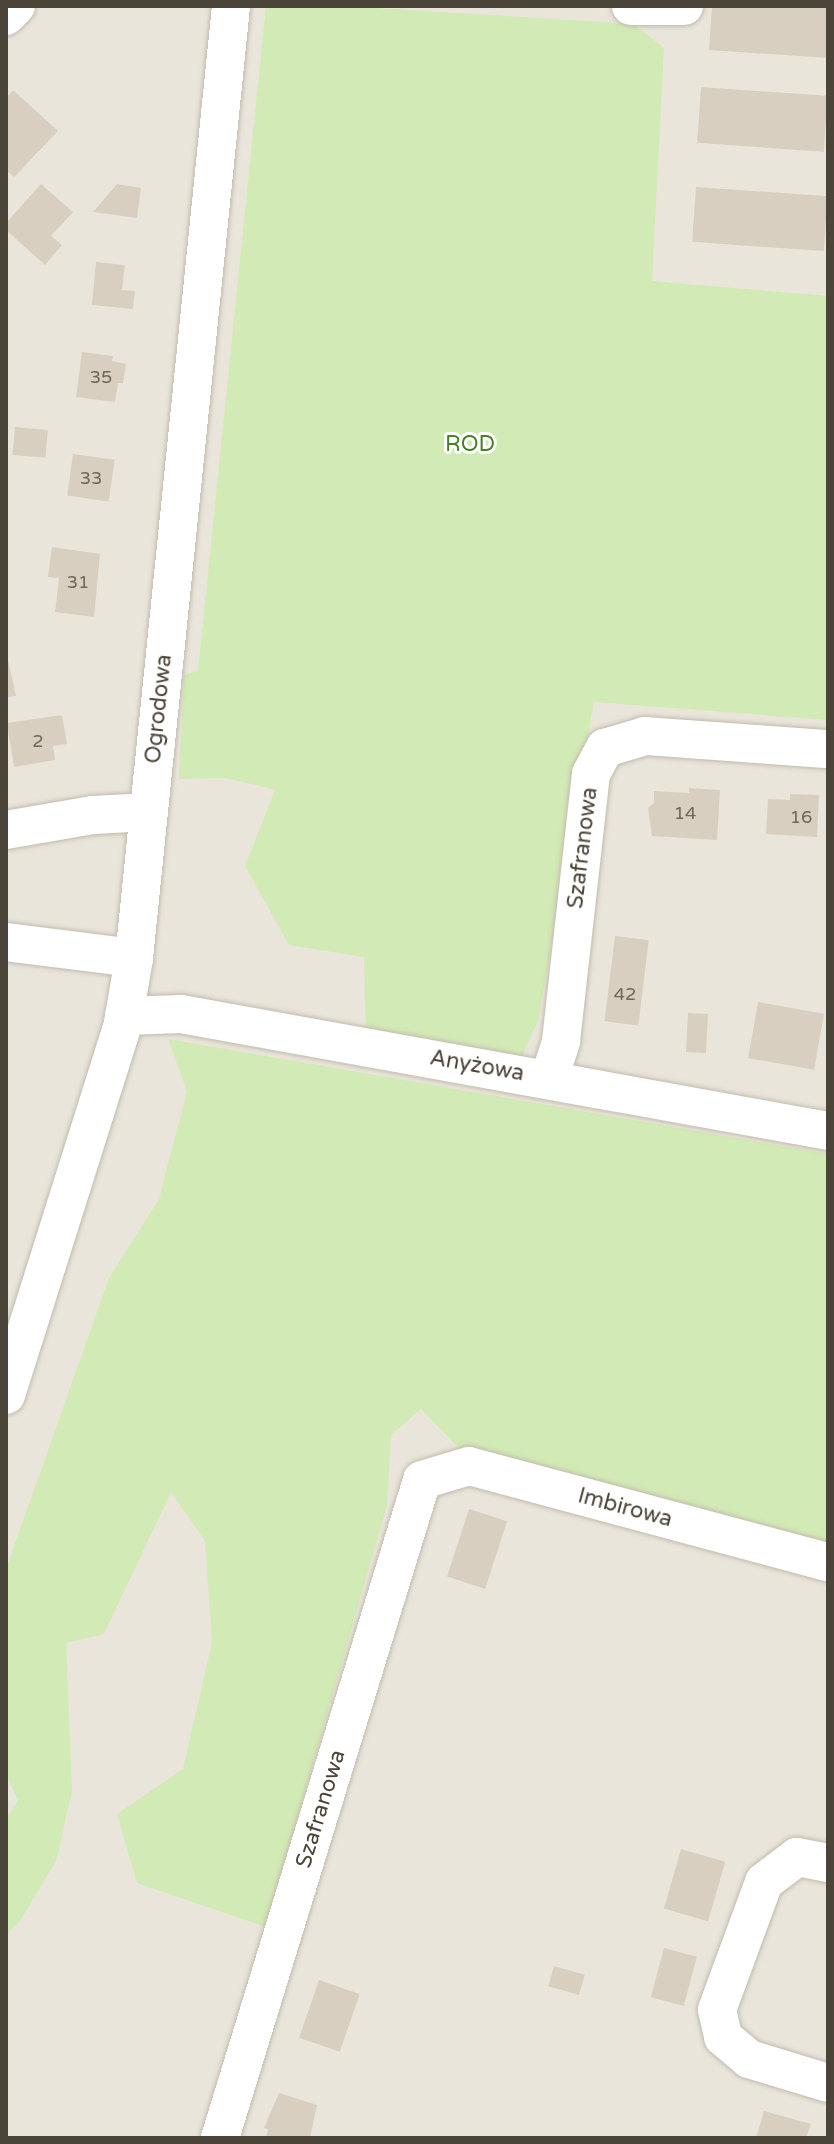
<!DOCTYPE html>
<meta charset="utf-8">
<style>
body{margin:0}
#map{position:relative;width:834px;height:2144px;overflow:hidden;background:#f6f3ec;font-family:"Varela Round",sans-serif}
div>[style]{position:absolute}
.residential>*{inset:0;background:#eae5da;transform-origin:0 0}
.green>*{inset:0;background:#d2eab5}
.building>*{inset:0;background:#d8cfc1;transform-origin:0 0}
.roads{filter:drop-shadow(0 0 2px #c2bbae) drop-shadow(0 0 2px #c2bbae)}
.minor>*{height:38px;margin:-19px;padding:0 19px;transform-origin:19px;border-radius:19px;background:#fff}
span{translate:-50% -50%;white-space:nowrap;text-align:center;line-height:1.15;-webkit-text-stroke:6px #fff;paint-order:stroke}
.number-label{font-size:18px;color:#6e675b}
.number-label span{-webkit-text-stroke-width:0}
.park-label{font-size:22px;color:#4a7f2a}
.street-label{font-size:22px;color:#4b4439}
.frame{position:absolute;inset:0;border:8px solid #4b4439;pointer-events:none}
</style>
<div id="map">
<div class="residential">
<i style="left:6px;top:6px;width:822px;height:2132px"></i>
</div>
<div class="green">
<i style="clip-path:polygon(266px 6px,343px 6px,634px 24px,664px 48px,652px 281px,828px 296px,828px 720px,594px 702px,538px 1021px,521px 1058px,366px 1033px,364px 957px,289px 945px,245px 866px,275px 790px,226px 778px,179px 779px,184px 675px,198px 671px)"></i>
<i style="clip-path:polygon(168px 1039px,828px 1154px,828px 1543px,459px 1448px,421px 1409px,391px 1435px,387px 1505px,266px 1927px,137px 1883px,117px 1814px,183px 1769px,212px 1642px,205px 1541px,171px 1492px,104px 1634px,66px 1643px,72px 1792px,56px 1861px,20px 1921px,6px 1935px,6px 1819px,18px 1800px,6px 1775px,6px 1569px,109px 1278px,159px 1199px,187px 1091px)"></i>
</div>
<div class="building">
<i style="clip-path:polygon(712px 6px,828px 6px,828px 58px,709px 50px)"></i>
<i style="left:701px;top:87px;width:127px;height:56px;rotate:4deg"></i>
<i style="clip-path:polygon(13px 90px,58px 131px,14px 177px,6px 170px,6px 98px)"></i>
<i style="clip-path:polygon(41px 184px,73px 212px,51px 236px,62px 245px,45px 265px,6px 230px,6px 223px)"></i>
<i style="clip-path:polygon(117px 184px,141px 188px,137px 218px,93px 212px)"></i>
<i style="left:696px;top:187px;width:132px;height:55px;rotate:4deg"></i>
<i style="clip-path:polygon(96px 262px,125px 265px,122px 290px,135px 291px,133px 309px,92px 305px)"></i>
<i style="clip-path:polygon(82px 352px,113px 356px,112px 361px,126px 364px,123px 383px,118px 383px,115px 402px,76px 397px)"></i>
<i style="left:15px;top:427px;width:33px;height:28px;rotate:5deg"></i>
<i style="left:73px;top:454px;width:42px;height:42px;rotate:8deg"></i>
<i style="clip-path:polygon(52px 547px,100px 554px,94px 617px,55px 612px,59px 578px,48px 577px)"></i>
<i style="clip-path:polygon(6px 651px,16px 696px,6px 697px)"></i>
<i style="clip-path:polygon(62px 715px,67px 744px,53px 746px,55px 760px,14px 767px,7px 723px)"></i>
<i style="clip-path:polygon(689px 788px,720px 790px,717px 840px,652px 836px,648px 808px,654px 803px,654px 791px,689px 793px)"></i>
<i style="clip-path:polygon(790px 794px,819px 795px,817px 837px,766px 834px,768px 799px,790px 800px)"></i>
<i style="left:615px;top:936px;width:34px;height:86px;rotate:7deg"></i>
<i style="left:758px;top:1002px;width:67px;height:57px;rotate:10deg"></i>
<i style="left:688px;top:1013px;width:20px;height:39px;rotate:3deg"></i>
<i style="left:469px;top:1509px;width:40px;height:71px;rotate:18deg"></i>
<i style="left:681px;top:1849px;width:46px;height:62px;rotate:16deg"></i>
<i style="left:664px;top:1948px;width:34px;height:51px;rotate:15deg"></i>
<i style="left:554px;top:1966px;width:32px;height:21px;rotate:16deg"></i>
<i style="left:319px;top:1980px;width:43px;height:61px;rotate:19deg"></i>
<i style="clip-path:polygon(279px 2093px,317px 2105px,310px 2138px,266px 2138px,268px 2129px,264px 2128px)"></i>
<i style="clip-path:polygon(764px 2111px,811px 2124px,806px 2138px,756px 2138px)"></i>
</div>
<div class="roads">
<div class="minor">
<i style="left:631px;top:6px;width:53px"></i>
<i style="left:6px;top:16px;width:14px;rotate:-45deg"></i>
<i style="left:6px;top:830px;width:88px;rotate:-9.8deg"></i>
<i style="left:93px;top:815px;width:56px;rotate:-3.1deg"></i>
<i style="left:6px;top:942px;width:129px;rotate:7.1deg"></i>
<i style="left:124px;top:1016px;width:57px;rotate:-2deg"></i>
<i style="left:181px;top:1014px;width:657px;rotate:10.25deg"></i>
<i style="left:549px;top:1079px;width:40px;rotate:-72deg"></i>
<i style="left:561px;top:1041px;width:269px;rotate:-83.6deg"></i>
<i style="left:591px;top:774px;width:30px;rotate:-62deg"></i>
<i style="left:605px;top:748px;width:42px;rotate:-16.7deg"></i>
<i style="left:645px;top:736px;width:183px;rotate:4.1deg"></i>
<i style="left:6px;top:1395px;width:390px;rotate:-72.5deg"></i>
<i style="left:123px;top:1023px;width:66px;rotate:-80.4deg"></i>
<i style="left:134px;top:958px;width:957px;rotate:-84.18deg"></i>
<i style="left:828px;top:1863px;width:32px;rotate:-169deg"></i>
<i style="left:797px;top:1857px;width:41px;rotate:142.9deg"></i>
<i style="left:764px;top:1882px;width:136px;rotate:110.2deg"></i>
<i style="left:717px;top:2010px;width:28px;rotate:77deg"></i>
<i style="left:723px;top:2037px;width:34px;rotate:40deg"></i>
<i style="left:749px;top:2059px;width:83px;rotate:16.9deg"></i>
<i style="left:220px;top:2138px;width:688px;rotate:-72.93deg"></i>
<i style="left:422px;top:1480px;width:49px;rotate:-16.6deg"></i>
<i style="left:469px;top:1466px;width:372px;rotate:15deg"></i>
</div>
</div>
<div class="number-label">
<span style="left:101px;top:377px">35</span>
<span style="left:91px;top:478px">33</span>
<span style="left:78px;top:582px">31</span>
<span style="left:38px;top:741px">2</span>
<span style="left:685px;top:813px">14</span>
<span style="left:801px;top:817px">16</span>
<span style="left:625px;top:994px">42</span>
</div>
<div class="park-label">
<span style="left:470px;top:445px">ROD</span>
</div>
<div class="street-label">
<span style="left:159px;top:709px;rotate:-84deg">Ogrodowa</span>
<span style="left:583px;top:848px;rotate:-83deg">Szafranowa</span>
<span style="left:477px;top:1066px;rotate:10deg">Anyżowa</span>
<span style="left:625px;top:1508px;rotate:15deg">Imbirowa</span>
<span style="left:321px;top:1809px;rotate:-73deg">Szafranowa</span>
</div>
<div class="frame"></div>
</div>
